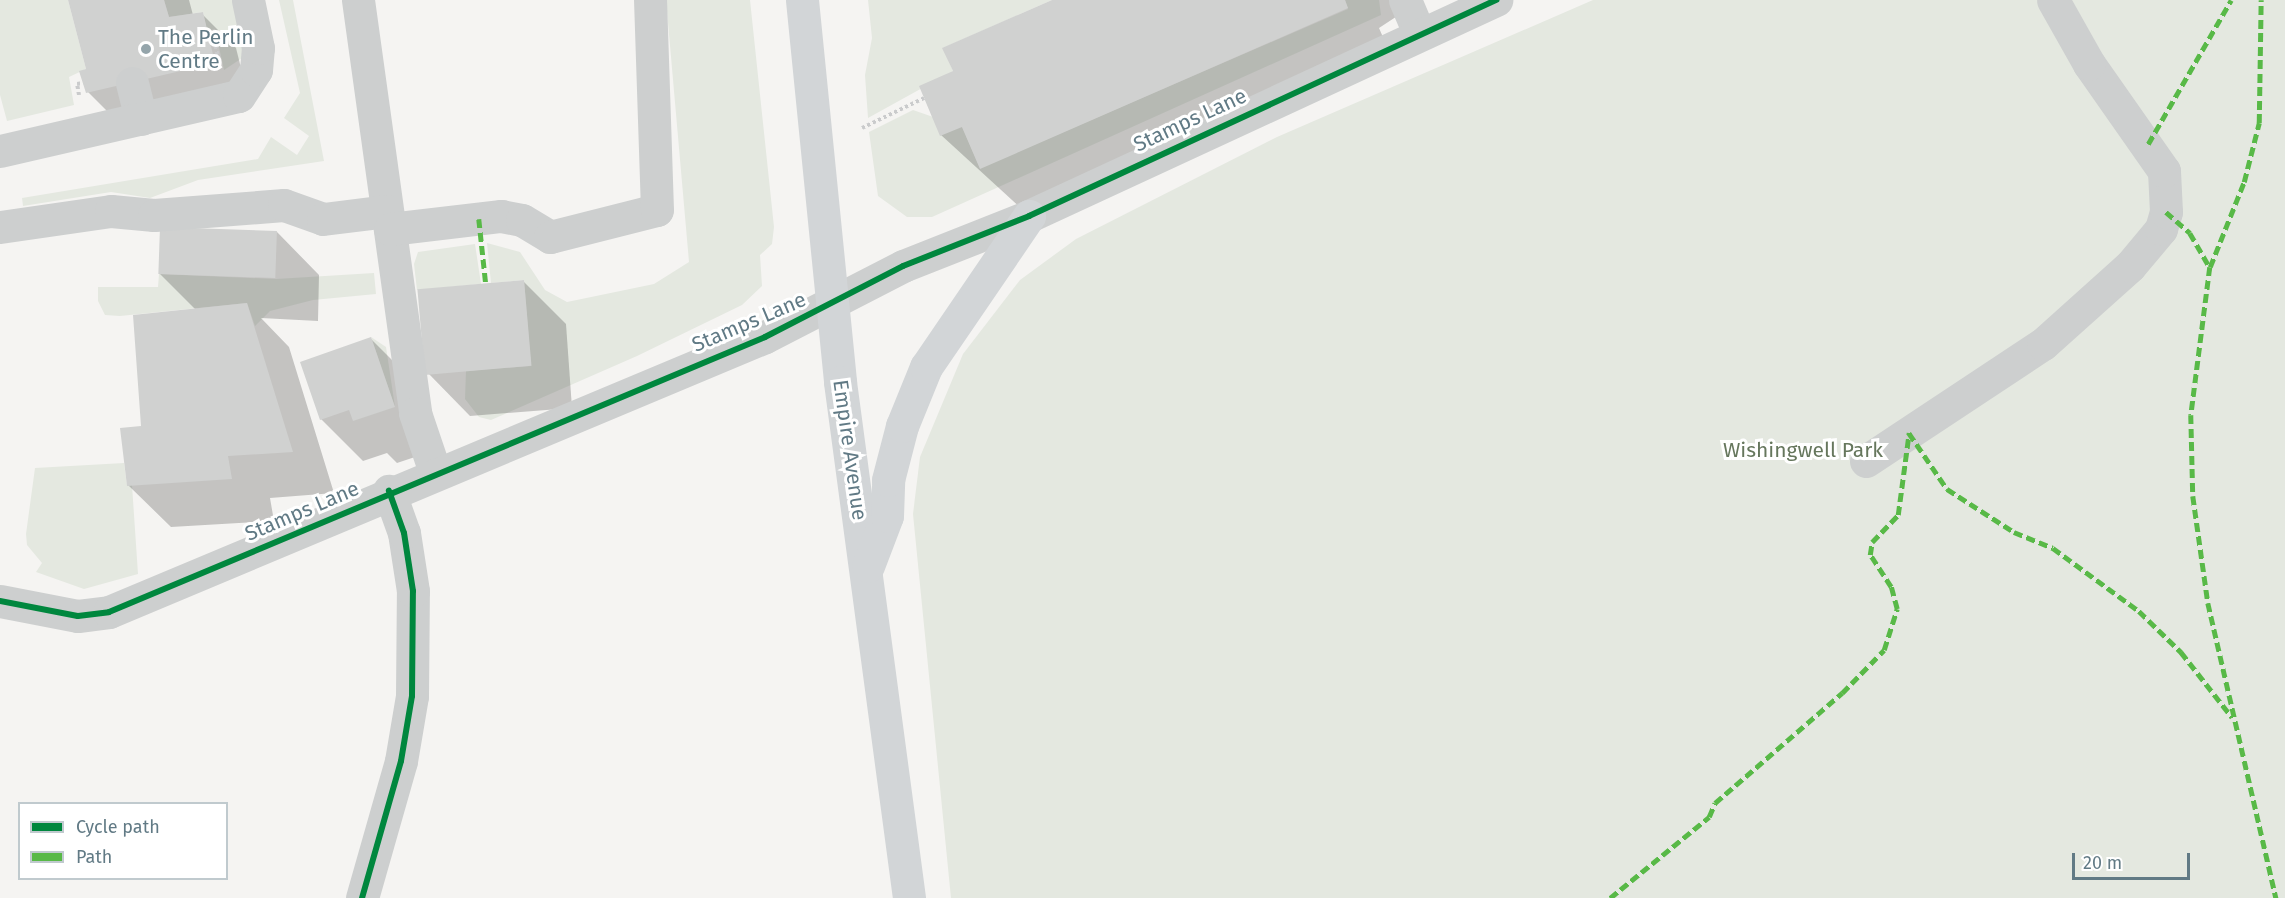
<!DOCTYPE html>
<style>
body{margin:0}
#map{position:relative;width:2285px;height:898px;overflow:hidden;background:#f5f4f2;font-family:"Fira Sans",sans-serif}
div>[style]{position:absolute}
.green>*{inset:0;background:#e4e8e0}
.shadow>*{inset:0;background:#0003}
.building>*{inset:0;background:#d0d1d0;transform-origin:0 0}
.path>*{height:4px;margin-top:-2px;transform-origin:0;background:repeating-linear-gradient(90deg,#cacbcc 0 3px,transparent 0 6px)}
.minor>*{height:33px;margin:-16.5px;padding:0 16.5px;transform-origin:16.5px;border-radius:16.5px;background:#cdcfcf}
.major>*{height:33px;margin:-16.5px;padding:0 16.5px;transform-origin:16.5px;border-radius:16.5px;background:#d2d5d7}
.quiet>*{height:4.5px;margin-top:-2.25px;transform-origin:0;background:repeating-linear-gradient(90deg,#58b947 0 9px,transparent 0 13.5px)}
.cycleway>*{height:6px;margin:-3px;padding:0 3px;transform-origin:3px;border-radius:3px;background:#00873e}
.dots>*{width:16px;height:16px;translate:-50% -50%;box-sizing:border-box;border:3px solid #fff;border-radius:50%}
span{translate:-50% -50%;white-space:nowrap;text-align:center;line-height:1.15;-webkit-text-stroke:6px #fff;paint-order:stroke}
.poi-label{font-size:21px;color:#617a85}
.left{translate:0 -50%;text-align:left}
.street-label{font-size:21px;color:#617a85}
.park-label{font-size:21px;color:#66775d}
.legend{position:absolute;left:18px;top:802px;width:210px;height:78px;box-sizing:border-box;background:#fff;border:2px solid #c0cace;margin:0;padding:8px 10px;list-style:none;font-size:18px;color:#617a85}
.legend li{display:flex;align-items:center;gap:12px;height:30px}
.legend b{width:30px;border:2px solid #c0cace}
.scale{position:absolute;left:2072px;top:853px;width:118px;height:27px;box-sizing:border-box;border:3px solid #617a85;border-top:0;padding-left:8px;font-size:18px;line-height:21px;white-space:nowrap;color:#617a85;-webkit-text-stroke:4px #fff;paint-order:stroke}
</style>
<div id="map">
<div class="green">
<i style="clip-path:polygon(0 0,68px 0,86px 69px,69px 77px,74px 105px,7px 121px,0 95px)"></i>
<i style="clip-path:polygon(164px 0,238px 0,247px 39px,242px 58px,224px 70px,215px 29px,207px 31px,203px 12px,169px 17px)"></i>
<i style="clip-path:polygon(279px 0,293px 0,324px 161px,198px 180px,150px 198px,111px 192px,23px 206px,22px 198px,258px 159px,271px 137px,297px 155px,309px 136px,284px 118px,300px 93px)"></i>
<i style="clip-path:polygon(666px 0,750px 0,774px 227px,772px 244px,760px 255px,762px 286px,742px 305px,637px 356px,491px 420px,479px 417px,465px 399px,466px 371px,531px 366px,524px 280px,491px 283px,487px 243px,520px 252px,545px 290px,567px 302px,654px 284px,689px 262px)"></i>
<i style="clip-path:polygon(868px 0,1052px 0,943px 48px,953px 71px,868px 118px,865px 75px,872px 38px)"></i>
<i style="clip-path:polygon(1345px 0,1379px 0,1381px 15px,932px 217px,907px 217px,878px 196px,869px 132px,913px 110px,962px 127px,980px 168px,1348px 9px)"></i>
<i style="clip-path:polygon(1593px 0,2285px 0,2285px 898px,951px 898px,913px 514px,920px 457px,963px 354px,1020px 280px,1076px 239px,1277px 137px)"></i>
<i style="clip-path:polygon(475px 244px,481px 284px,417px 290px,414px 264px,418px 252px)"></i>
<i style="clip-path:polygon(374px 273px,376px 294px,313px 300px,270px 311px,255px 326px,247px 303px,120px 316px,105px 315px,98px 301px,98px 287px,158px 287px,159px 274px,276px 279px)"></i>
<i style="clip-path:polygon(371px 337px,386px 347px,395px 407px)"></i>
<i style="clip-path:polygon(124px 463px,127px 485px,132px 485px,138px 574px,84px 589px,36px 572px,42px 563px,27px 545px,26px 534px,35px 468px)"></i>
</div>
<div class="shadow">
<i style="clip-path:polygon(70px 0,189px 0,193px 15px,202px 14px,236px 48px,248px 96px,122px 126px,88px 92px,88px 69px)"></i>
<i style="clip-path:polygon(1056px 0,1404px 0,1408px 9px,1379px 28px,1389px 51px,1023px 210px,941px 135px,955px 72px)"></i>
<i style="clip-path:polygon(277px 232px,319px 275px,318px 321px,261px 318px,289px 347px,334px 493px,270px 498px,274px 521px,171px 527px,128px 485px,143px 428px,196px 310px,160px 274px)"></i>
<i style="clip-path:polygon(523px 281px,566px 324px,572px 408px,470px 416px,428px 373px)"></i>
<i style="clip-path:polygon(371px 339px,413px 381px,436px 450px,397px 463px,387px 453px,363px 461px,321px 419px)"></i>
</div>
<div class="building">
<i style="clip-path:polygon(68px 0,164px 0,169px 17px,203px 12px,215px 63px,86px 93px,79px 71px,86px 69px)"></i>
<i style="clip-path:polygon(1052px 0,1345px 0,1348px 8px,980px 169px,962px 127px,940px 136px,919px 86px,953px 71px,942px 48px)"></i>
<i style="left:160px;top:227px;width:117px;height:47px;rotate:2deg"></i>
<i style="left:524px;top:280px;width:86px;height:107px;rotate:85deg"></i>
<i style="clip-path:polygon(247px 303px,293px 452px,228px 456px,232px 479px,127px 486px,120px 428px,141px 426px,133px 315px)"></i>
<i style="clip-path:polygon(371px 337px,395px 407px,353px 421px,349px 410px,320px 420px,300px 362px)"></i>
</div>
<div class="path">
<i style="left:208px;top:35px;width:5px;rotate:-11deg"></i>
<i style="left:213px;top:34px;width:24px;rotate:78deg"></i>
<i style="left:79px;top:95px;width:11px;rotate:-100deg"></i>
<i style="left:77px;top:84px;width:6px;rotate:-9deg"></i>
<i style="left:862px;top:128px;width:69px;rotate:-25.8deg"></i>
</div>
<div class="minor">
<i style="left:358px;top:0;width:417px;rotate:82.1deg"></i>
<i style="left:415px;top:413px;width:62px;rotate:71.3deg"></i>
<i style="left:1405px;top:0;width:36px;rotate:67deg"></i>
<i style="left:132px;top:83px;width:37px;rotate:76deg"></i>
<i style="left:0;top:151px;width:245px;rotate:-13deg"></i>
<i style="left:239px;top:96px;width:31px;rotate:-57deg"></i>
<i style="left:256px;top:70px;width:22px;rotate:-85deg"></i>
<i style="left:258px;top:48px;width:49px;rotate:-101.8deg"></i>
<i style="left:0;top:227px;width:112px;rotate:-8.2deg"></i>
<i style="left:111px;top:211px;width:43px;rotate:5.3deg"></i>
<i style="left:154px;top:215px;width:130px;rotate:-4.4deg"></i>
<i style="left:284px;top:205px;width:41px;rotate:19.7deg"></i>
<i style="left:323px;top:219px;width:64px;rotate:-7.1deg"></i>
<i style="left:390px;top:229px;width:112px;rotate:-6.7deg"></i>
<i style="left:501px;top:216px;width:21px;rotate:11deg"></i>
<i style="left:522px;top:220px;width:33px;rotate:31deg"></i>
<i style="left:550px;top:237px;width:110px;rotate:-14.2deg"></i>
<i style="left:657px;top:210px;width:210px;rotate:-91.9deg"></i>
<i style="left:1866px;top:461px;width:212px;rotate:-33.5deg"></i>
<i style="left:2043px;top:344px;width:117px;rotate:-41.9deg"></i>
<i style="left:2130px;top:266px;width:48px;rotate:-50deg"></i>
<i style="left:2161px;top:229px;width:18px;rotate:-74deg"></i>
<i style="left:2166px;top:212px;width:41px;rotate:-92.8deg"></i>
<i style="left:2164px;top:171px;width:131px;rotate:-125deg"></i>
<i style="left:2089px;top:64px;width:73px;rotate:-119.4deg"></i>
<i style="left:0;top:601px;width:79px;rotate:10.9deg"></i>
<i style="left:78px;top:616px;width:31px;rotate:-7deg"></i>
<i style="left:109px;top:612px;width:711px;rotate:-22.74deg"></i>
<i style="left:765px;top:337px;width:155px;rotate:-27.2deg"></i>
<i style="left:903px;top:266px;width:136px;rotate:-21.6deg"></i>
<i style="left:1029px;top:216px;width:515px;rotate:-24.82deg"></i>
<i style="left:362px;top:898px;width:142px;rotate:-74.1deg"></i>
<i style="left:401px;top:761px;width:66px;rotate:-80.4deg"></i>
<i style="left:412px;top:696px;width:105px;rotate:-89.5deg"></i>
<i style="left:413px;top:591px;width:59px;rotate:-98.8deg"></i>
<i style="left:404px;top:533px;width:45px;rotate:-109.7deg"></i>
</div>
<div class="major">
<i style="left:802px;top:0;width:384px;rotate:84.3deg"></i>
<i style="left:840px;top:382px;width:521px;rotate:82.38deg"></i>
<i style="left:868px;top:566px;width:53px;rotate:-69.2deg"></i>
<i style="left:887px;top:516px;width:36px;rotate:-88deg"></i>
<i style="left:888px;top:480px;width:56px;rotate:-75.5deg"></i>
<i style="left:902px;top:426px;width:64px;rotate:-67.9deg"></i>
<i style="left:926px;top:367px;width:183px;rotate:-55.7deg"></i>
</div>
<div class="quiet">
<i style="left:2148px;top:144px;width:166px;rotate:-60deg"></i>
<i style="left:2166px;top:212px;width:32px;rotate:41deg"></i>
<i style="left:2190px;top:233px;width:39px;rotate:60deg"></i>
<i style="left:2210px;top:267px;width:149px;rotate:97.3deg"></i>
<i style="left:2191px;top:415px;width:81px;rotate:88.6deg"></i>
<i style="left:2193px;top:496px;width:108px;rotate:82deg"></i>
<i style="left:2208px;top:603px;width:303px;rotate:77deg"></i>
<i style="left:479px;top:219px;width:65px;rotate:83.9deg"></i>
<i style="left:2210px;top:267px;width:92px;rotate:-68.2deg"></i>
<i style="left:2244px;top:182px;width:61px;rotate:-75.7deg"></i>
<i style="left:2259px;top:123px;width:123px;rotate:-89.1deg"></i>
<i style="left:1909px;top:433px;width:68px;rotate:55.8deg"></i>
<i style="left:1947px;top:489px;width:80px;rotate:32.7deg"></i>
<i style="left:2014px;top:532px;width:42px;rotate:22.3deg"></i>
<i style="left:2053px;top:548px;width:107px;rotate:36.2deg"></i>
<i style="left:2139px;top:611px;width:59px;rotate:44.3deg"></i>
<i style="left:2181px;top:652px;width:83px;rotate:51.9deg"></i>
<i style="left:1610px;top:898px;width:128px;rotate:-39.3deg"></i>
<i style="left:1709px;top:817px;width:15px;rotate:-67deg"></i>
<i style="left:1715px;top:803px;width:168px;rotate:-40.9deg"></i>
<i style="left:1842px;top:693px;width:60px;rotate:-45.7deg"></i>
<i style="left:1884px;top:650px;width:43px;rotate:-72.4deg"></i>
<i style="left:1897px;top:609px;width:23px;rotate:-105deg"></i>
<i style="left:1891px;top:587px;width:38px;rotate:-123deg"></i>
<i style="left:1870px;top:555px;width:13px;rotate:-81deg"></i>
<i style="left:1872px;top:542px;width:37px;rotate:-46deg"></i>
<i style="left:1898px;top:515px;width:83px;rotate:-82.4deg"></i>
</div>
<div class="cycleway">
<i style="left:0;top:601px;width:79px;rotate:10.9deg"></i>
<i style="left:78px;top:616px;width:31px;rotate:-7deg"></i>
<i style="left:109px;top:612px;width:711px;rotate:-22.74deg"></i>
<i style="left:765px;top:337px;width:155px;rotate:-27.2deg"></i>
<i style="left:903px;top:266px;width:136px;rotate:-21.6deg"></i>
<i style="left:1029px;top:216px;width:515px;rotate:-24.82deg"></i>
<i style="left:362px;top:898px;width:142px;rotate:-74.1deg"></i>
<i style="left:401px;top:761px;width:66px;rotate:-80.4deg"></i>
<i style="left:412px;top:696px;width:105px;rotate:-89.5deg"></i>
<i style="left:413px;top:591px;width:59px;rotate:-98.8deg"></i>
<i style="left:404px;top:533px;width:45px;rotate:-109.7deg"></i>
</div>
<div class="dots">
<i style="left:146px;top:49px;background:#95a5ab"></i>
</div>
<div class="poi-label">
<span class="left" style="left:158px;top:49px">The Perlin<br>Centre</span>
</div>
<div class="street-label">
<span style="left:1190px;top:120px;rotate:-25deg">Stamps Lane</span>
<span style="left:749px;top:322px;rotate:-23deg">Stamps Lane</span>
<span style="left:850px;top:450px;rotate:82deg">Empire Avenue</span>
<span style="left:302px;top:511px;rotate:-23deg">Stamps Lane</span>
</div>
<div class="park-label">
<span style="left:1803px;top:450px">Wishingwell Park</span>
</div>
<ul class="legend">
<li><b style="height:8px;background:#00873e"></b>Cycle path</li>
<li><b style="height:8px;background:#58b947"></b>Path</li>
</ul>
<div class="scale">20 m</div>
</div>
